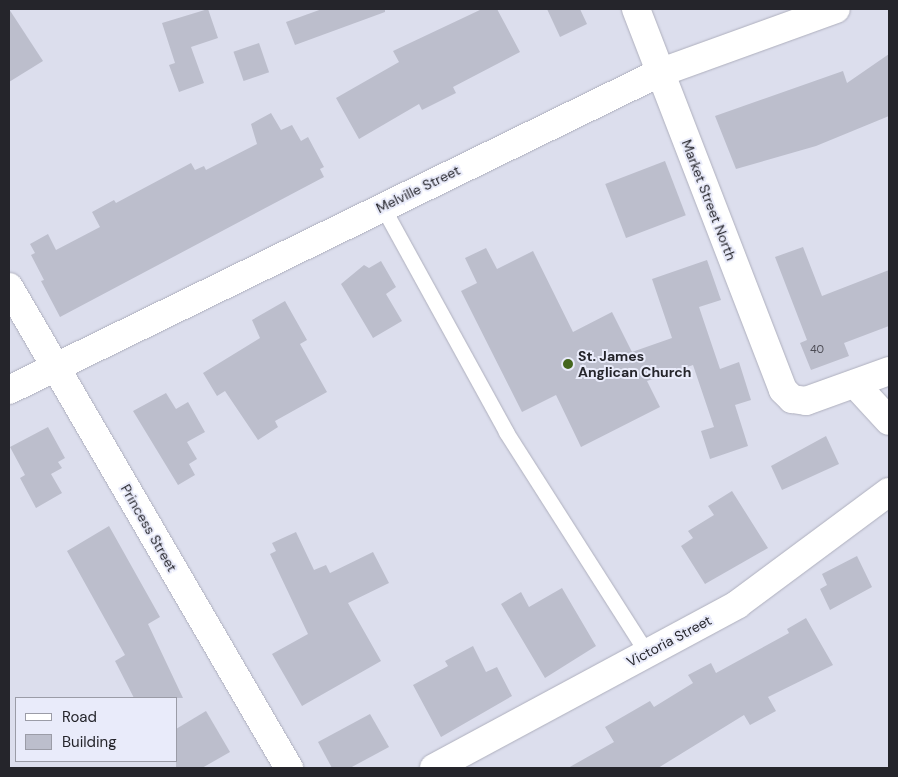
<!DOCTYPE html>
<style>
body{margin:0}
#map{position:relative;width:898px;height:777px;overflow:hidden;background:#dcdeed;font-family:"DM Sans",sans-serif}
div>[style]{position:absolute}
.building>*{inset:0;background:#bcbecc;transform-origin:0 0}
.roads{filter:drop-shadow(0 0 1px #aeafbd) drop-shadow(0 0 1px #aeafbd)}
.lane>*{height:15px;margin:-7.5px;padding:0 7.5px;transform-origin:7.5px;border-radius:7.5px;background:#fff}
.street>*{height:28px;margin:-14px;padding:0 14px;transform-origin:14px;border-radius:14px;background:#fff}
.dots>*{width:14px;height:14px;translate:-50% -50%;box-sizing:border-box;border:2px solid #e9ebfa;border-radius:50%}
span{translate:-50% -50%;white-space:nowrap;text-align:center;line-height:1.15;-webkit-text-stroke:4px #e9ebfa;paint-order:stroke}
.number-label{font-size:11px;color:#4b4b53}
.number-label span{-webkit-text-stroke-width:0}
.street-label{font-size:14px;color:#25252b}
.poi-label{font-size:14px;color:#25252b;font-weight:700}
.left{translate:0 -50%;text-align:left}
.frame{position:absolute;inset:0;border:10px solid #25252b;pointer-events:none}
.legend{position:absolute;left:15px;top:697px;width:162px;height:65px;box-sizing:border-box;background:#e9ebfa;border:1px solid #9b9ca7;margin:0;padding:6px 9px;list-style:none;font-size:15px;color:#25252b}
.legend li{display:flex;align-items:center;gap:10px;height:25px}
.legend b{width:25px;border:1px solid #9b9ca7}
</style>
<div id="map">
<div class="building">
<i style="clip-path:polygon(9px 9px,43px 61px,9px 82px)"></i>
<i style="clip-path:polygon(208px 9px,218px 38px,191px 47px,204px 83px,179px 92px,169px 65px,175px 63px,162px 23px)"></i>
<i style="clip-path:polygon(322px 9px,385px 9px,385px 12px,295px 45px,286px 22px)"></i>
<i style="clip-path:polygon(482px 9px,497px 9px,520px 52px,453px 87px,456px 93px,422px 110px,419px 104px,359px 139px,336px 98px,399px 62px,393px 51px)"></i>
<i style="clip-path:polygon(547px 9px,580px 9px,587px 24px,560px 37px)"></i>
<i style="left:259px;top:43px;width:31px;height:27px;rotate:71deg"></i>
<i style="clip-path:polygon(889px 54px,889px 116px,816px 146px,736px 169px,715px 116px,843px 71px,847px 83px)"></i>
<i style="clip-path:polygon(271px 113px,281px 130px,292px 125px,301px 141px,308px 137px,324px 167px,320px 169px,324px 177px,60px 317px,41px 281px,44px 280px,31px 255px,35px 253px,30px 244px,48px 234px,56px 250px,100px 227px,92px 212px,114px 200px,116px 203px,191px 163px,195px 170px,204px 166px,206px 170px,257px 144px,251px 124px)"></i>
<i style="left:665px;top:161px;width:58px;height:64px;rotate:69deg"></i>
<i style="clip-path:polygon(803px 247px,822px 296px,889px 270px,889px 326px,844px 343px,849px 356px,811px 370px,800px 343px,807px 340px,775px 257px)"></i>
<i style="clip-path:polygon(486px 248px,497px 269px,533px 251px,573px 332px,612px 312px,632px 352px,672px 338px,652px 279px,707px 260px,721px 300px,699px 307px,720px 369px,739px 362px,751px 400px,735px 405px,748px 446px,710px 459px,701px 431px,714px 427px,693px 365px,647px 381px,660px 407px,581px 447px,556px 395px,522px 412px,461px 291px,477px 283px,465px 258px)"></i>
<i style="clip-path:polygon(381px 261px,396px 287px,386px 294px,402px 321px,373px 338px,341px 284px,364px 265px,369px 268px)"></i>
<i style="clip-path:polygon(285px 301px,307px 340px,300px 344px,327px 392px,275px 421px,278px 427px,258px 440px,225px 391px,217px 396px,203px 373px,260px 338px,252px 320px)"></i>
<i style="clip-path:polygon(166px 393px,176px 409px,188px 402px,205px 432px,187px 442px,197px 459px,189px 464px,195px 475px,178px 485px,133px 411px)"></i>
<i style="clip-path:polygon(48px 427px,65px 458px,58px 462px,62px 468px,51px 474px,62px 493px,36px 508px,20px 478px,25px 475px,10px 447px)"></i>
<i style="clip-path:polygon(826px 436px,839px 464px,782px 490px,771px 466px)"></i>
<i style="clip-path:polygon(732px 491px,768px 548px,705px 584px,681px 546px,693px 538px,688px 531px,714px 515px,708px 506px)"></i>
<i style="clip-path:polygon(109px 526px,160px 617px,148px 624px,183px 698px,134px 698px,115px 661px,125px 655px,67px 551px)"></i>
<i style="clip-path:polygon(296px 532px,314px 570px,326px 565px,330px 573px,373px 552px,389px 583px,348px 603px,381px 661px,302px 706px,272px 654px,308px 634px,270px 554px,276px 551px,272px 543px)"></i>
<i style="clip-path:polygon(857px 556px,872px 587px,830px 610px,820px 589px,827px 585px,822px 574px)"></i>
<i style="clip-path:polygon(562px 588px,596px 646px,545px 678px,501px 604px,521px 592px,529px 607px)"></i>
<i style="clip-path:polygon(806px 618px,833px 665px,768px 697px,776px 711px,750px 725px,744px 715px,658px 768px,568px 768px,614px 742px,605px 727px,650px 701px,654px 707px,693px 683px,688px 675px,711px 663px,716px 673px,789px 633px,787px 629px)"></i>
<i style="clip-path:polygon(473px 646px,486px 672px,497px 667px,512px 696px,441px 737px,413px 685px,448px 666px,445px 661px)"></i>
<i style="clip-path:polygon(206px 711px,230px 752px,202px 768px,176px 768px,176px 729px)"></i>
<i style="clip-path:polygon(370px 714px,389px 747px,350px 768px,332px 768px,318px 742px)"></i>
</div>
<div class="roads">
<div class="lane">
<i style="left:382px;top:206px;width:258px;rotate:61.2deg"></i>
<i style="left:506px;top:432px;width:262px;rotate:57.5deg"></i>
</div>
<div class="street">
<i style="left:636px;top:9px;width:408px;rotate:68.9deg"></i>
<i style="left:783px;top:390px;width:13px;rotate:45deg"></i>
<i style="left:792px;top:399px;width:14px;rotate:8deg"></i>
<i style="left:806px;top:401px;width:88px;rotate:-19.9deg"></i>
<i style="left:9px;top:287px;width:557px;rotate:59.8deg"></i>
<i style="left:855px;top:384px;width:50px;rotate:47.4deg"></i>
<i style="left:9px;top:390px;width:723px;rotate:-26deg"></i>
<i style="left:659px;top:73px;width:188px;rotate:-19.9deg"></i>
<i style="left:434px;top:768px;width:345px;rotate:-28.3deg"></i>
<i style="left:738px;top:604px;width:188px;rotate:-36.6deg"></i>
</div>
</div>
<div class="dots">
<i style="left:568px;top:364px;background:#44661d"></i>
</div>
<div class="number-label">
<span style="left:817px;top:349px">40</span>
</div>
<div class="street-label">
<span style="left:418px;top:189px;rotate:-26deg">Melville Street</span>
<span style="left:709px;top:200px;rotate:69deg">Market Street North</span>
<span style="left:149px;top:528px;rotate:60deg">Princess Street</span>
<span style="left:669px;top:641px;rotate:-28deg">Victoria Street</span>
</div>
<div class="poi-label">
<span class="left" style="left:578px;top:364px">St. James<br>Anglican Church</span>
</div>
<div class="frame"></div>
<ul class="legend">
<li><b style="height:6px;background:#fff"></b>Road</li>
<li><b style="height:14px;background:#bcbecc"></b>Building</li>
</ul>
</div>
